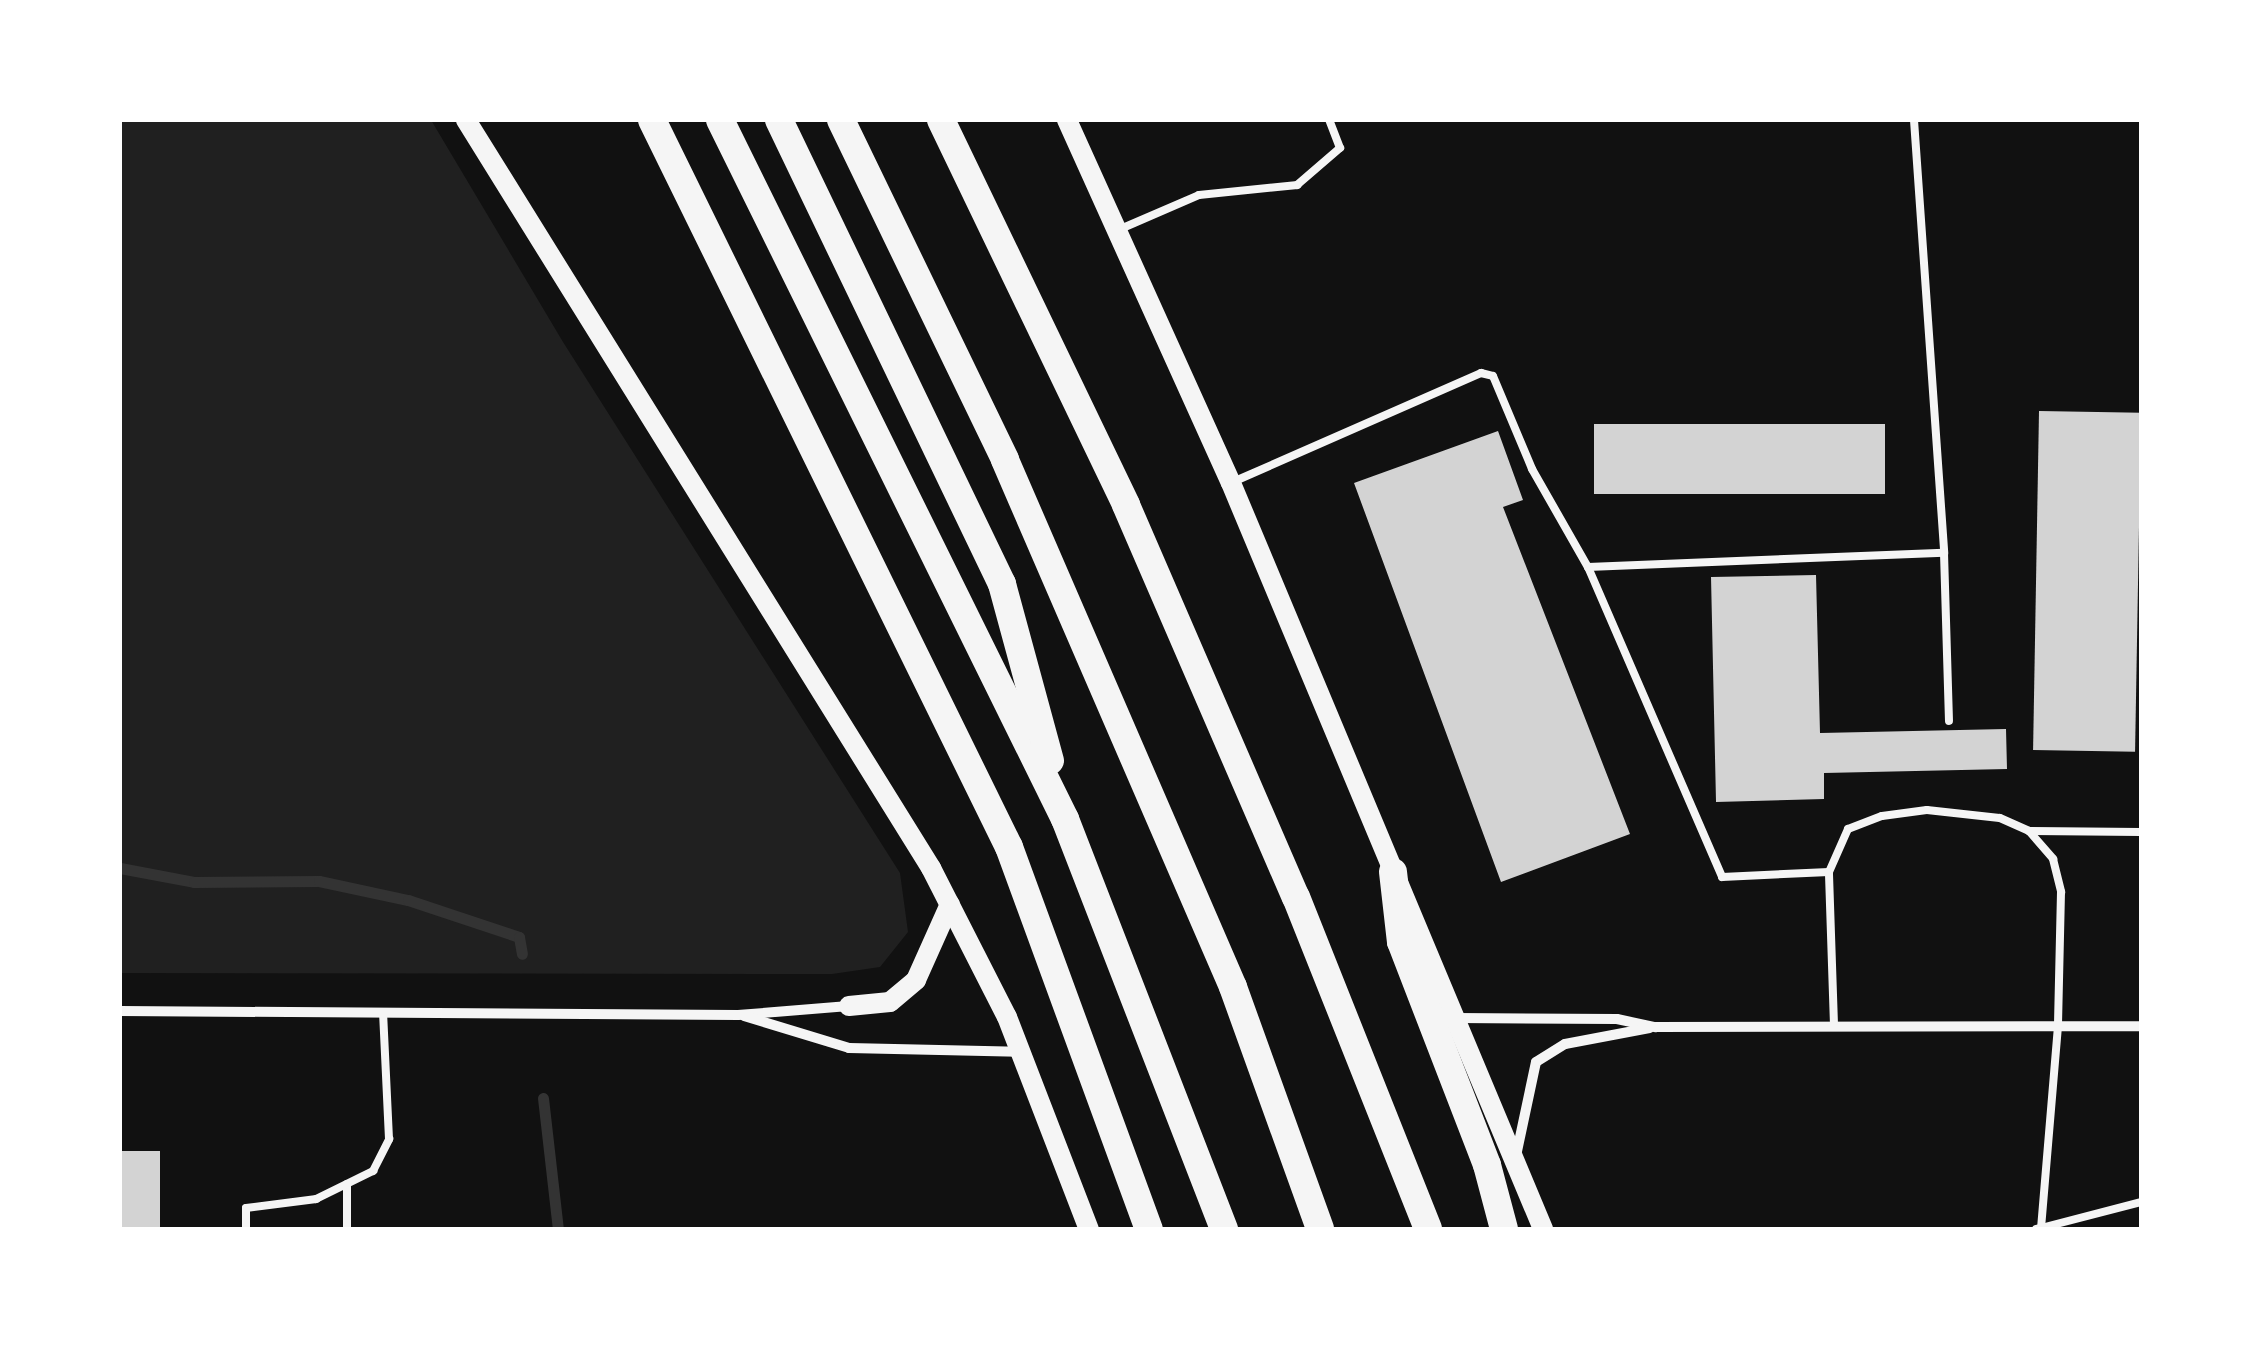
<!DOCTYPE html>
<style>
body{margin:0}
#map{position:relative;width:2261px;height:1349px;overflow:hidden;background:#111;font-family:Merriweather,serif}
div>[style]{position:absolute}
.green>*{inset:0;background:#202020}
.stream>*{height:11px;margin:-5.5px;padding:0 5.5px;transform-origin:5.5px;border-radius:5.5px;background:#333}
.building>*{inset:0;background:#d3d3d3;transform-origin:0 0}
.service>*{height:8px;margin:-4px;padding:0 4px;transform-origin:4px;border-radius:4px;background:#f5f5f5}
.minor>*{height:10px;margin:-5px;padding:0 5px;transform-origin:5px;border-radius:5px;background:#f5f5f5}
.secondary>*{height:20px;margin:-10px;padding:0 10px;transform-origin:10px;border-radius:10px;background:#f5f5f5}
.motorway>*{height:28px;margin:-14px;padding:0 14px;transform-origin:14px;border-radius:14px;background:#f5f5f5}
span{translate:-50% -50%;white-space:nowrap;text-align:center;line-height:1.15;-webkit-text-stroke:9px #fff;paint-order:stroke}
.frame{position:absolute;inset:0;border:122px solid #fff;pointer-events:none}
</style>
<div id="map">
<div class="green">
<i style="clip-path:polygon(120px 120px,431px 120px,563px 342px,900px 873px,908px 932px,880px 967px,832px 974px,120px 973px)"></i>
</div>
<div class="stream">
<i style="left:120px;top:868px;width:75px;rotate:10.7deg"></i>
<i style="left:194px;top:882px;width:125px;rotate:-0.5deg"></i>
<i style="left:319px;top:881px;width:91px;rotate:12.1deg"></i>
<i style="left:408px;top:900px;width:117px;rotate:18.4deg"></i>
<i style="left:519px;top:937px;width:17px;rotate:80deg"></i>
<i style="left:543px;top:1098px;width:132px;rotate:83.5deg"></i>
</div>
<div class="building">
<i style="left:2039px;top:411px;width:102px;height:339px;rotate:1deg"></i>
<i style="left:1885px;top:424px;width:70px;height:291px;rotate:90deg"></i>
<i style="clip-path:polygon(1498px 431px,1523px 500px,1503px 507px,1630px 834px,1501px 882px,1354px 483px)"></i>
<i style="clip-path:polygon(1816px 575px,1820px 733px,2006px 729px,2007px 769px,1824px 773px,1824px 799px,1716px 802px,1711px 577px)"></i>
<i style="left:120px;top:1151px;width:40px;height:78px"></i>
</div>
<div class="service">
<i style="left:1914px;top:120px;width:434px;rotate:86deg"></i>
<i style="left:1118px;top:230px;width:88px;rotate:-23.4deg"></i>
<i style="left:1199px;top:195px;width:99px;rotate:-5.8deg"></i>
<i style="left:1297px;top:185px;width:57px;rotate:-40.7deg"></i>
<i style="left:1340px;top:148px;width:30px;rotate:-111deg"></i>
<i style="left:1235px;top:481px;width:269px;rotate:-23.7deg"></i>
<i style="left:1481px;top:373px;width:12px;rotate:14deg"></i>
<i style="left:1493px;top:376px;width:101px;rotate:67.2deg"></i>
<i style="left:1532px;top:469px;width:113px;rotate:60.3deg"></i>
<i style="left:1588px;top:567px;width:338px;rotate:66.6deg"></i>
<i style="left:1722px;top:877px;width:107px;rotate:-2.7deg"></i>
<i style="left:1588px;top:567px;width:356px;rotate:-2.3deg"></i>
<i style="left:1944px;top:553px;width:168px;rotate:88.3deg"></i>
<i style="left:2029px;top:831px;width:37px;rotate:49deg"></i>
<i style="left:2053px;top:859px;width:34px;rotate:76deg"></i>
<i style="left:2061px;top:892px;width:134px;rotate:91.3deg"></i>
<i style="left:2058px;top:1026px;width:203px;rotate:94.8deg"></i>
<i style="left:2041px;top:1228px;width:5px;rotate:169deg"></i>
<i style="left:1834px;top:1025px;width:153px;rotate:-91.9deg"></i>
<i style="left:1829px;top:872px;width:47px;rotate:-66.2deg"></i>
<i style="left:1848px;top:829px;width:36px;rotate:-21deg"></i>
<i style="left:1882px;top:816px;width:45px;rotate:-7.6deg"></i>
<i style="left:1927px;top:810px;width:73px;rotate:6.3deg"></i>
<i style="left:2000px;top:818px;width:32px;rotate:24deg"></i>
<i style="left:2029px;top:831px;width:112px;rotate:0.5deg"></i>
<i style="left:347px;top:1184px;width:45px;rotate:90deg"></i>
<i style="left:2041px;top:1228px;width:103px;rotate:-14.6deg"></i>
<i style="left:246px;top:1229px;width:21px;rotate:-90deg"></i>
<i style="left:246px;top:1208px;width:71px;rotate:-7.3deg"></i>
<i style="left:316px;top:1199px;width:64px;rotate:-26.2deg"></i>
<i style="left:373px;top:1171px;width:36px;rotate:-63deg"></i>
<i style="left:389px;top:1139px;width:126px;rotate:-92.7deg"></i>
</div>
<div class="minor">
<i style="left:120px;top:1011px;width:618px;rotate:0.37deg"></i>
<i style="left:738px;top:1015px;width:111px;rotate:-4.6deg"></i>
<i style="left:744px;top:1016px;width:110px;rotate:16.9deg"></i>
<i style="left:849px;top:1048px;width:172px;rotate:1.3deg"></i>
<i style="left:1456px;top:1018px;width:161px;rotate:0.4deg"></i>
<i style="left:1617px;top:1019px;width:40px;rotate:12deg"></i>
<i style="left:1656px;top:1027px;width:485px;rotate:-0.1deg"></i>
<i style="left:1516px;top:1156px;width:96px;rotate:-78deg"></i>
<i style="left:1536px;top:1062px;width:34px;rotate:-32deg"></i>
<i style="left:1565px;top:1044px;width:86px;rotate:-10.7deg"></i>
</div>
<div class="secondary">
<i style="left:466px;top:120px;width:881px;rotate:58.13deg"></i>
<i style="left:931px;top:868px;width:167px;rotate:63deg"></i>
<i style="left:1007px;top:1017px;width:227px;rotate:68.9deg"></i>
<i style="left:1067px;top:120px;width:398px;rotate:65.7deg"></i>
<i style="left:1231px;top:483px;width:809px;rotate:67.3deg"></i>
<i style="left:849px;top:1006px;width:41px;rotate:-5.6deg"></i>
<i style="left:890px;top:1002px;width:34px;rotate:-40deg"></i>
<i style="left:916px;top:980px;width:83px;rotate:-65.9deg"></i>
</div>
<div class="motorway">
<i style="left:652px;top:120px;width:810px;rotate:63.85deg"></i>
<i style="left:1009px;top:847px;width:407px;rotate:69.9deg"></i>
<i style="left:720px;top:120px;width:780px;rotate:63.73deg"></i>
<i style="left:1065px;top:819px;width:440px;rotate:68.8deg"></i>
<i style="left:779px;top:120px;width:515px;rotate:64.33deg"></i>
<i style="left:1002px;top:584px;width:183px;rotate:74.8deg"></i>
<i style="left:841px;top:120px;width:377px;rotate:64.2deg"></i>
<i style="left:1005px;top:460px;width:574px;rotate:66.6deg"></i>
<i style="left:1233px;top:987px;width:257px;rotate:70.2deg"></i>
<i style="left:941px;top:120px;width:427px;rotate:64.3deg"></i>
<i style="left:1126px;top:505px;width:427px;rotate:66.6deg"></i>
<i style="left:1296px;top:897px;width:357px;rotate:68.3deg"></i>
<i style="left:1393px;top:872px;width:70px;rotate:83.5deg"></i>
<i style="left:1401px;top:942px;width:239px;rotate:68.9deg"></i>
<i style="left:1487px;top:1165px;width:66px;rotate:75.1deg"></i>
</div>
<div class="frame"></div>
</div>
